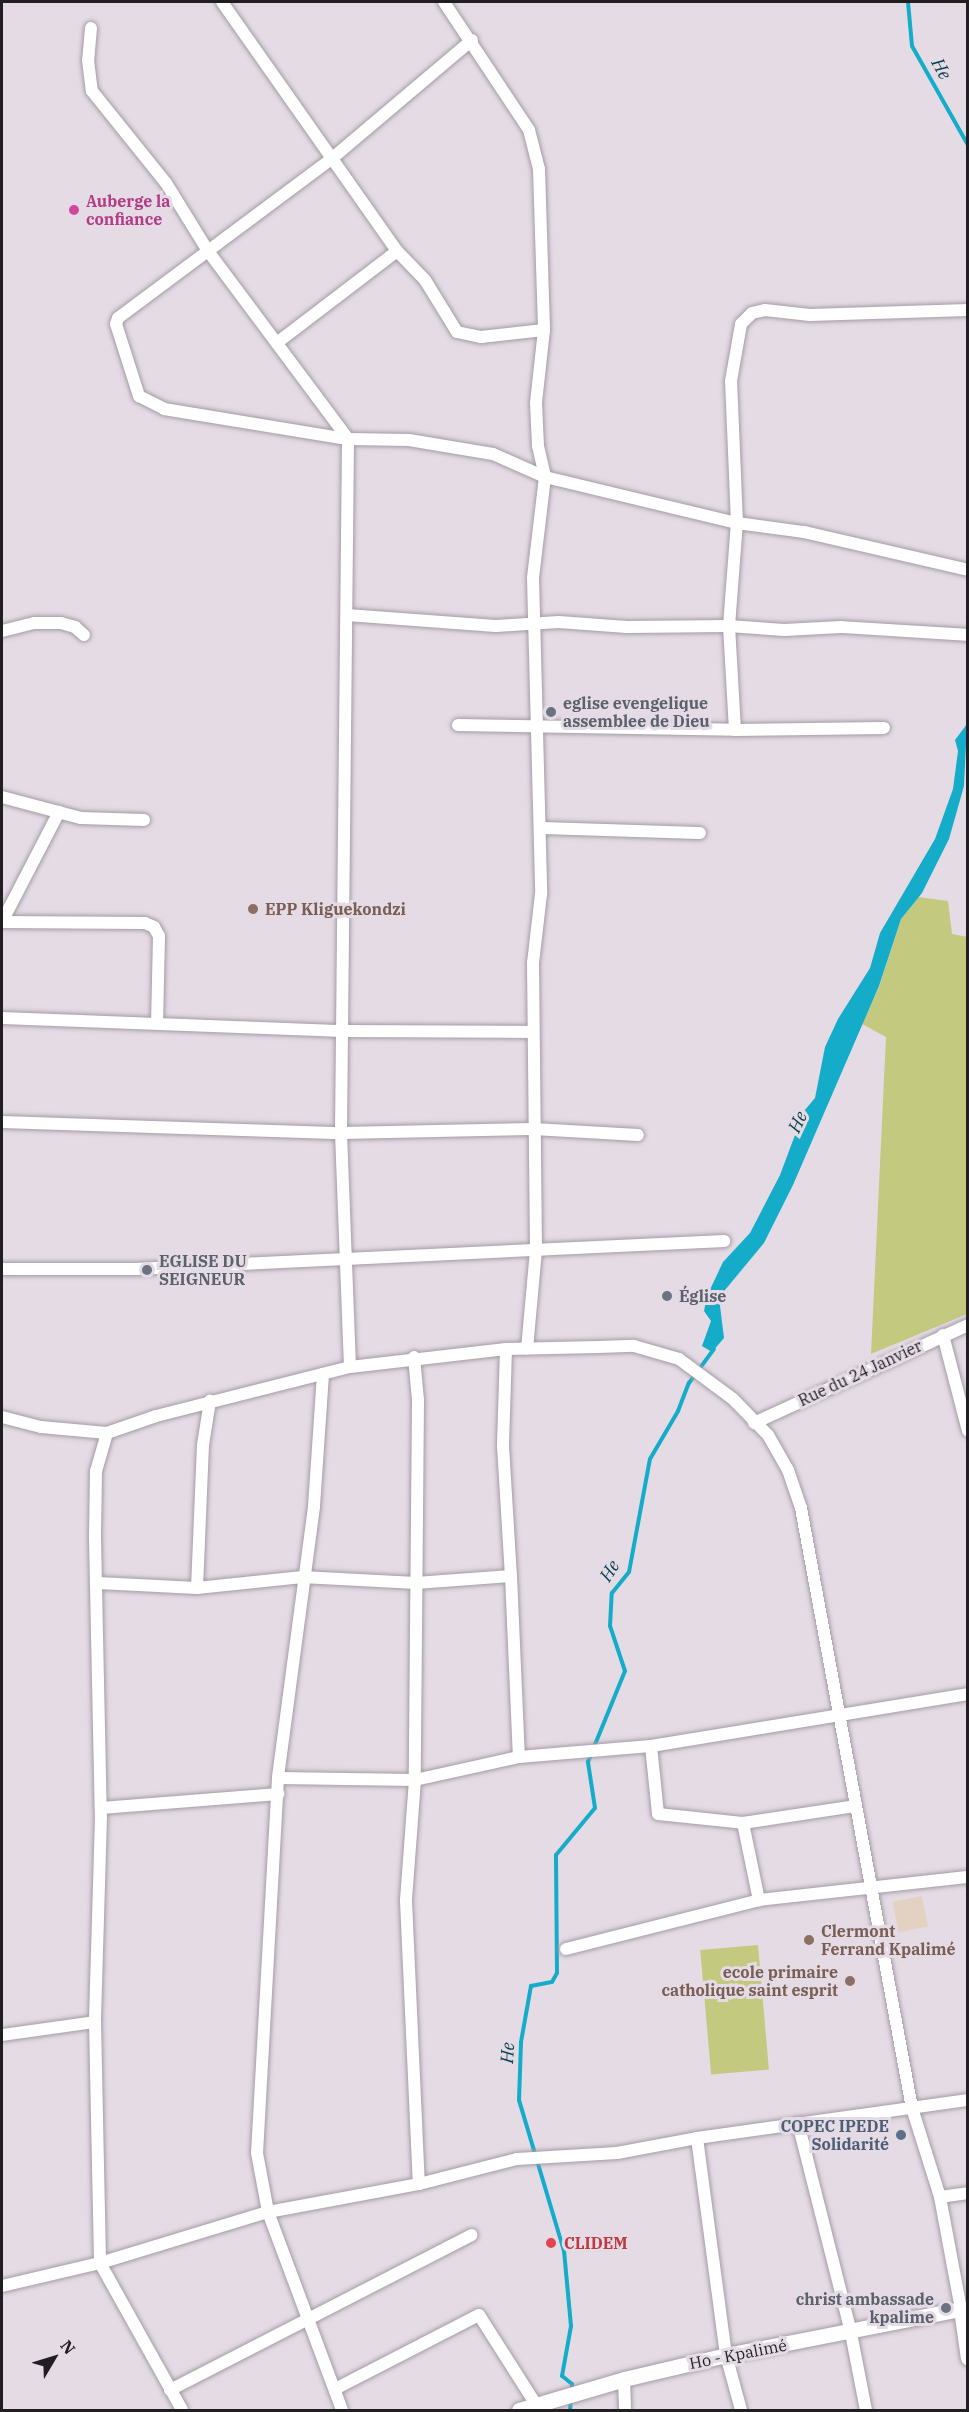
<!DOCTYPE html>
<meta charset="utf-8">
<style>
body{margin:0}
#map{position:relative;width:969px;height:2412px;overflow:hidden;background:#e4dbe5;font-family:"IBM Plex Serif",serif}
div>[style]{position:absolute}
.industrial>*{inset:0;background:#e3d2c1;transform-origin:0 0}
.green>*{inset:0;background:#c3ca7f;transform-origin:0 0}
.water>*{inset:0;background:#15acc9}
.stream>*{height:4px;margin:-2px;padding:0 2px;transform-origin:2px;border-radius:2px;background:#15acc9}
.roads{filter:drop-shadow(0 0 2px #a49ba5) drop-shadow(0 0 2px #a49ba5)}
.minor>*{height:12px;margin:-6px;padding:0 6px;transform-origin:6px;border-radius:6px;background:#fff}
.major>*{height:15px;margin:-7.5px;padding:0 7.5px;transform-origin:7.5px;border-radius:7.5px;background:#fff}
.dots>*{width:16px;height:16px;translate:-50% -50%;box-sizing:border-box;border:3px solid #e4dbe5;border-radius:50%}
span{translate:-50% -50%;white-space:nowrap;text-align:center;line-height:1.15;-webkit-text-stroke:6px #e4dbe5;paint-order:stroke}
.hotel-label{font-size:16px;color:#b23c85;font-weight:700}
.left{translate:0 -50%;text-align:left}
.worship-label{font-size:16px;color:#5b616d;font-weight:700}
.right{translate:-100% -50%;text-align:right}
.education-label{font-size:16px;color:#785e54;font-weight:700}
.street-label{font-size:16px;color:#211e21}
.service-label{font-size:16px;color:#4e5e75;font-weight:700}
.health-label{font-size:16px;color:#be3a42;font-weight:700}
.water-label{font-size:18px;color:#003e4a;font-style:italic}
.frame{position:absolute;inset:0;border:3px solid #211e21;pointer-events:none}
.north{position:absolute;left:24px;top:2328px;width:60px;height:60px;-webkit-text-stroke:4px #e4dbe5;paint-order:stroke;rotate:52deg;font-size:16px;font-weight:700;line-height:24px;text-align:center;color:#211e21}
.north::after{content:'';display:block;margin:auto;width:21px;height:27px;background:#211e21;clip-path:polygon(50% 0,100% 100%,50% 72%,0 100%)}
</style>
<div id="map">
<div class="industrial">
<i style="left:922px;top:1896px;width:31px;height:30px;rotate:79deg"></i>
</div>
<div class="green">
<i style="clip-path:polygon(918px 897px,948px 901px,952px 934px,968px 937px,967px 1314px,871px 1354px,886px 1037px,862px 1024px,879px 987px,901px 919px)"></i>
<i style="left:758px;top:1945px;width:125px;height:58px;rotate:85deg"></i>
</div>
<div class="water">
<i style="clip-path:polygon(967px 724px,964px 786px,949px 839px,922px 893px,901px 919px,879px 986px,793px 1185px,764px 1243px,725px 1290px,720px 1306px,724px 1338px,712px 1352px,702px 1346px,711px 1321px,704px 1311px,707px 1296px,723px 1262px,750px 1233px,780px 1175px,804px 1111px,815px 1098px,825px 1047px,838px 1019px,870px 968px,880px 933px,935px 839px,953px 789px,958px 751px,955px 740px)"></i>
</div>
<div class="stream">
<i style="left:908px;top:2px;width:44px;rotate:84.8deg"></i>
<i style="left:912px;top:46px;width:114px;rotate:60.5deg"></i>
<i style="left:594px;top:1747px;width:82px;rotate:-67.8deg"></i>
<i style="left:625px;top:1671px;width:47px;rotate:-108.4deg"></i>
<i style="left:610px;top:1626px;width:33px;rotate:-87deg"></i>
<i style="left:612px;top:1593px;width:27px;rotate:-51deg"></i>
<i style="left:629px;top:1572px;width:115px;rotate:-79.5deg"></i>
<i style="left:650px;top:1459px;width:56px;rotate:-59.7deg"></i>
<i style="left:678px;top:1411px;width:30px;rotate:-69deg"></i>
<i style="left:689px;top:1383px;width:42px;rotate:-53.7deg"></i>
<i style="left:572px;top:2392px;width:8px;rotate:-90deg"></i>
<i style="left:572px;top:2384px;width:13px;rotate:-141deg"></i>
<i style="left:562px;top:2376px;width:51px;rotate:-79.8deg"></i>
<i style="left:571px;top:2326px;width:75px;rotate:-95.3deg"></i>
<i style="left:564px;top:2251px;width:158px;rotate:-106.6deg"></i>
<i style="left:519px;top:2100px;width:58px;rotate:-88deg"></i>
<i style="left:521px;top:2042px;width:57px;rotate:-79.9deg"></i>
<i style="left:531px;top:1986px;width:21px;rotate:-11deg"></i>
<i style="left:552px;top:1982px;width:10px;rotate:-61deg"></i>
<i style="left:557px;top:1973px;width:118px;rotate:-90.5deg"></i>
<i style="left:556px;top:1855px;width:61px;rotate:-50.3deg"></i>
<i style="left:595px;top:1808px;width:47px;rotate:-98.7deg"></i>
<i style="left:588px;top:1762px;width:9px;rotate:-69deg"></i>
<i style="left:570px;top:2410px;width:11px;rotate:-85deg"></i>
</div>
<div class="roads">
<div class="minor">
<i style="left:222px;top:2px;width:304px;rotate:54.9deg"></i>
<i style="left:397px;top:251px;width:40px;rotate:46deg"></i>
<i style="left:425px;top:280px;width:61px;rotate:58.4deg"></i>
<i style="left:457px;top:332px;width:25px;rotate:12deg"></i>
<i style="left:481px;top:337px;width:63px;rotate:-6.3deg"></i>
<i style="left:444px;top:2px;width:154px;rotate:56.4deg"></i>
<i style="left:529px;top:130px;width:40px;rotate:75.6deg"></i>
<i style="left:539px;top:169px;width:161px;rotate:88.2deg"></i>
<i style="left:544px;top:330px;width:73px;rotate:96.3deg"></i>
<i style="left:536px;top:403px;width:43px;rotate:87.3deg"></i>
<i style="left:538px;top:446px;width:32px;rotate:77deg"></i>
<i style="left:545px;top:477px;width:197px;rotate:13.5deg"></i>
<i style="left:737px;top:523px;width:68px;rotate:7.7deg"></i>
<i style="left:804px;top:532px;width:168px;rotate:13deg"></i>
<i style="left:91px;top:28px;width:32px;rotate:95deg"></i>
<i style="left:88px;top:60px;width:31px;rotate:83deg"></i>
<i style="left:92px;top:91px;width:118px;rotate:51.2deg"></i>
<i style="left:166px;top:183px;width:80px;rotate:58.3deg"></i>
<i style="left:208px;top:251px;width:234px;rotate:53.3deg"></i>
<i style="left:348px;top:439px;width:694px;rotate:90.58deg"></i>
<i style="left:341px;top:1133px;width:234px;rotate:87.8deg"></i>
<i style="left:472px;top:40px;width:186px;rotate:139.8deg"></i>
<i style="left:330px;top:160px;width:264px;rotate:143.3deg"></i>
<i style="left:118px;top:318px;width:6px;rotate:108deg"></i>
<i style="left:116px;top:324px;width:76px;rotate:72.3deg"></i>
<i style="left:139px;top:396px;width:28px;rotate:27deg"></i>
<i style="left:164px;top:409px;width:186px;rotate:9.3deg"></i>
<i style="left:348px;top:439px;width:61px;rotate:0.9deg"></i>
<i style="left:409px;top:440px;width:85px;rotate:9.5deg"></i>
<i style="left:493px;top:454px;width:57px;rotate:23.9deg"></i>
<i style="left:545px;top:477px;width:102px;rotate:96.8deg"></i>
<i style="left:533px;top:578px;width:316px;rotate:88.5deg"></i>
<i style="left:541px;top:894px;width:69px;rotate:96.6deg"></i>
<i style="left:533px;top:963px;width:287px;rotate:89.4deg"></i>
<i style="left:536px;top:1250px;width:99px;rotate:95.2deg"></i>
<i style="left:278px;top:342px;width:150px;rotate:-37.4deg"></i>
<i style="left:347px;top:615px;width:149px;rotate:4.2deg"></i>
<i style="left:496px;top:626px;width:63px;rotate:-3.6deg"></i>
<i style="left:559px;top:622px;width:68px;rotate:4.2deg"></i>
<i style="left:627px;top:627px;width:102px;rotate:-0.6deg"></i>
<i style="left:729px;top:626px;width:103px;rotate:-85.6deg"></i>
<i style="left:737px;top:523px;width:142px;rotate:-92.4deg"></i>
<i style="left:731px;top:381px;width:58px;rotate:-80deg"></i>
<i style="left:741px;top:324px;width:16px;rotate:-45deg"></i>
<i style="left:752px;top:313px;width:13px;rotate:-13deg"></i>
<i style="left:765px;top:310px;width:45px;rotate:6.3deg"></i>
<i style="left:810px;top:315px;width:158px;rotate:-1.8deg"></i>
<i style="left:2px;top:631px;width:33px;rotate:-14deg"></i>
<i style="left:34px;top:623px;width:27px"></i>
<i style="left:61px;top:623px;width:15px;rotate:16deg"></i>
<i style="left:75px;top:627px;width:12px;rotate:42deg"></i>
<i style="left:458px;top:725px;width:277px;rotate:1deg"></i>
<i style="left:735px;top:730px;width:149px;rotate:-0.8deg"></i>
<i style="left:735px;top:730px;width:104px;rotate:-93.3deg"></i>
<i style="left:729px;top:626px;width:55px;rotate:4.2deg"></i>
<i style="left:784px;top:630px;width:57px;rotate:-3deg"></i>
<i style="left:841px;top:627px;width:127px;rotate:3.6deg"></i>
<i style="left:2px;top:797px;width:82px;rotate:14.9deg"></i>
<i style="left:81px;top:818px;width:63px;rotate:1.8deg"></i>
<i style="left:541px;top:828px;width:159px;rotate:1.8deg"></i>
<i style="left:2px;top:922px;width:143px;rotate:0.4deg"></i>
<i style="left:145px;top:923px;width:10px;rotate:24deg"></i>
<i style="left:154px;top:927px;width:10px;rotate:61deg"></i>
<i style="left:159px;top:936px;width:87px;rotate:91.3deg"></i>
<i style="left:2px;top:922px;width:124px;rotate:-62.6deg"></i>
<i style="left:2px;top:1018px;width:342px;rotate:2.2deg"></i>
<i style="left:344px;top:1031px;width:188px;rotate:0.3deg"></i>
<i style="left:2px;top:1122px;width:339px;rotate:1.9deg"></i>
<i style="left:341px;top:1133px;width:193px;rotate:-1.2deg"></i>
<i style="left:534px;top:1129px;width:104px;rotate:3.3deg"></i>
<i style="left:2px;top:1269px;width:134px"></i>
<i style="left:136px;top:1269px;width:589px;rotate:-2.73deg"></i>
<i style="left:943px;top:1335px;width:99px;rotate:75.4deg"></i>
<i style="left:506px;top:1349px;width:97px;rotate:91.8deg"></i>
<i style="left:503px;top:1446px;width:130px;rotate:86.5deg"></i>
<i style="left:414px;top:1357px;width:43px;rotate:84.7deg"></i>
<i style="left:418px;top:1400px;width:380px;rotate:90.5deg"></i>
<i style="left:415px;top:1780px;width:121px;rotate:94.3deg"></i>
<i style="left:406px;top:1901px;width:283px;rotate:87.4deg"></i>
<i style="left:323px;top:1374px;width:133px;rotate:93.9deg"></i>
<i style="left:314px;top:1507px;width:273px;rotate:97.6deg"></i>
<i style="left:278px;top:1778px;width:376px;rotate:93.2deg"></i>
<i style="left:257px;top:2153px;width:60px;rotate:79.4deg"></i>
<i style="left:268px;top:2212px;width:211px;rotate:69.5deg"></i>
<i style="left:2px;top:1417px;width:40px;rotate:14.4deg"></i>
<i style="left:41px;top:1427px;width:66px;rotate:5.2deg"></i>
<i style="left:107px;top:1433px;width:52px;rotate:-19.1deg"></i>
<i style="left:156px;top:1416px;width:200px;rotate:-14.2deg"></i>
<i style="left:350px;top:1367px;width:157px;rotate:-6.6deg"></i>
<i style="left:506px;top:1349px;width:92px;rotate:-1.2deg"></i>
<i style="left:598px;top:1347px;width:36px;rotate:-2deg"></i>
<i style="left:634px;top:1346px;width:47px;rotate:16.1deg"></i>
<i style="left:679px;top:1359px;width:67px;rotate:36.5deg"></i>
<i style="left:733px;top:1399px;width:50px;rotate:45.8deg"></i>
<i style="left:768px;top:1435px;width:40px;rotate:60.3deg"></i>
<i style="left:788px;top:1470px;width:40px;rotate:71.1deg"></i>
<i style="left:801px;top:1508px;width:610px;rotate:79.52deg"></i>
<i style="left:912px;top:2108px;width:93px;rotate:72.5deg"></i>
<i style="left:940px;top:2197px;width:114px;rotate:79.4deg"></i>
<i style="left:961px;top:2309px;width:7px;rotate:-8deg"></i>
<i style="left:754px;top:1423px;width:235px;rotate:-24.6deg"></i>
<i style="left:107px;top:1433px;width:40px;rotate:106deg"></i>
<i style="left:96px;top:1471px;width:67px;rotate:90.9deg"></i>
<i style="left:95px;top:1538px;width:279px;rotate:88.8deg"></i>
<i style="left:101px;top:1817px;width:205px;rotate:91.7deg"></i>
<i style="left:95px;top:2022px;width:241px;rotate:88.8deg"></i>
<i style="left:100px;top:2263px;width:168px;rotate:60.8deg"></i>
<i style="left:98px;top:1583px;width:99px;rotate:2.9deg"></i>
<i style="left:197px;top:1588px;width:106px;rotate:-6deg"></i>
<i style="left:302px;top:1577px;width:114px;rotate:3deg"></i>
<i style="left:416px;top:1583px;width:95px;rotate:-4.2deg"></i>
<i style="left:511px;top:1576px;width:181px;rotate:87.5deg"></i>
<i style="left:197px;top:1588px;width:143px;rotate:-87.6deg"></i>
<i style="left:203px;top:1445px;width:45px;rotate:-81deg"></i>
<i style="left:651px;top:1746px;width:68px;rotate:84.1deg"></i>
<i style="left:658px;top:1814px;width:85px;rotate:6deg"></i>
<i style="left:743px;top:1823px;width:113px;rotate:-8.6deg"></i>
<i style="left:278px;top:1778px;width:137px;rotate:0.8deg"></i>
<i style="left:415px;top:1780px;width:107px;rotate:-12.5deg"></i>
<i style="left:519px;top:1757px;width:132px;rotate:-4.8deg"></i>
<i style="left:651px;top:1746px;width:321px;rotate:-9.3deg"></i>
<i style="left:101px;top:1808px;width:178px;rotate:-4.5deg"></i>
<i style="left:743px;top:1823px;width:79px;rotate:78.3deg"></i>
<i style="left:566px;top:1949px;width:199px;rotate:-14.2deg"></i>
<i style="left:759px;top:1900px;width:210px;rotate:-6.3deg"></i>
<i style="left:2px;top:2035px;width:94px;rotate:-8deg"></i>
<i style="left:798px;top:2123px;width:217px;rotate:75.8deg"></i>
<i style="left:851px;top:2333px;width:78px;rotate:79deg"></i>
<i style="left:697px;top:2138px;width:219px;rotate:82.4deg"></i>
<i style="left:726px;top:2355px;width:57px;rotate:74.7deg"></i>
<i style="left:940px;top:2197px;width:28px;rotate:-8deg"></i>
<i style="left:2px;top:2286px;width:101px;rotate:-13.2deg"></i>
<i style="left:100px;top:2263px;width:176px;rotate:-16.9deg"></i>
<i style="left:268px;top:2212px;width:154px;rotate:-10.5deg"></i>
<i style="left:419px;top:2184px;width:101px;rotate:-14.3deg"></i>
<i style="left:517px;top:2159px;width:100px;rotate:-3.4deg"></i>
<i style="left:617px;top:2153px;width:81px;rotate:-10.6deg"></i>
<i style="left:697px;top:2138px;width:274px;rotate:-8deg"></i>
<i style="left:624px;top:2379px;width:31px;rotate:88deg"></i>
<i style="left:335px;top:2389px;width:162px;rotate:-27.2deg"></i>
<i style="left:479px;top:2315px;width:104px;rotate:57.5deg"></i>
<i style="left:170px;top:2390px;width:339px;rotate:-27.2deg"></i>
</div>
<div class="major">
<i style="left:519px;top:2410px;width:109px;rotate:-16.4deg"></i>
<i style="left:624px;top:2379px;width:105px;rotate:-13.2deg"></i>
<i style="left:726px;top:2355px;width:239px;rotate:-11.1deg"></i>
<i style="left:961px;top:2309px;width:49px;rotate:81.9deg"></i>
</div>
</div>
<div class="dots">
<i style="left:74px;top:210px;background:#d1479c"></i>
<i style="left:551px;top:712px;background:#6b7280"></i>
<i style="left:253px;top:909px;background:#8d6e63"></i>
<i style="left:147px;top:1270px;background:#6b7280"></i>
<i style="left:667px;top:1296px;background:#6b7280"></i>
<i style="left:809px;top:1940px;background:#8d6e63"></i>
<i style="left:850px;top:1981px;background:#8d6e63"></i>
<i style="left:901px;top:2135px;background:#5c6f8a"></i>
<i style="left:551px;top:2243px;background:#e0444e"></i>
<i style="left:946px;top:2308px;background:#6b7280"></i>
</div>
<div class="hotel-label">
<span class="left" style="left:86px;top:210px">Auberge la<br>confiance</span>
</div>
<div class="worship-label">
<span class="left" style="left:563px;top:712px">eglise evengelique<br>assemblee de Dieu</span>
<span class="left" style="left:159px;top:1270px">EGLISE DU<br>SEIGNEUR</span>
<span class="left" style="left:679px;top:1296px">Église</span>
<span class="right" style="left:934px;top:2308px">christ ambassade<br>kpalime</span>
</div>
<div class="education-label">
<span class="left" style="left:265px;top:909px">EPP Kliguekondzi</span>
<span class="left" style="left:821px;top:1940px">Clermont<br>Ferrand Kpalimé</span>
<span class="right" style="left:838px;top:1981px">ecole primaire<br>catholique saint esprit</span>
</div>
<div class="street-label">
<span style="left:860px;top:1373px;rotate:-25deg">Rue du 24 Janvier</span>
<span style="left:738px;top:2354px;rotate:-11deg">Ho - Kpalimé</span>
</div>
<div class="service-label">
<span class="right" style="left:889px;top:2135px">COPEC IPEDE<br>Solidarité</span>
</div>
<div class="health-label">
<span class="left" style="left:564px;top:2243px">CLIDEM</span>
</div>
<div class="water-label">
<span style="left:941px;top:69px;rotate:61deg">He</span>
<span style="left:798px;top:1122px;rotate:-65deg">He</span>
<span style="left:610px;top:1571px;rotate:-58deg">He</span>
<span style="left:508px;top:2053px;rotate:-87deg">He</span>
</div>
<div class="frame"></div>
<div class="north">N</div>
</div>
